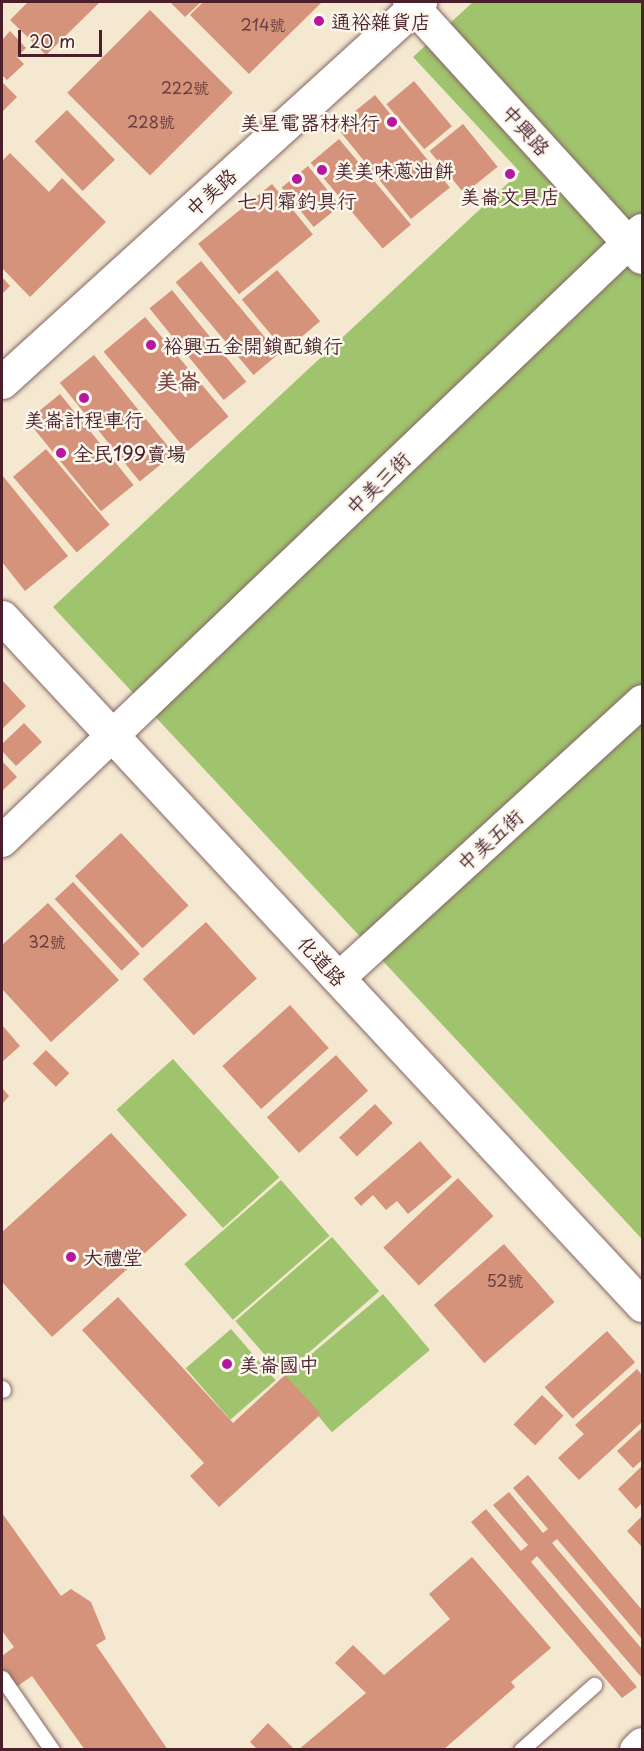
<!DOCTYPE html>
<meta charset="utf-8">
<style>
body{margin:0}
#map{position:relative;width:644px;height:1751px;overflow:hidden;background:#f4e8d0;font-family:"Playpen Sans","LXGW WenKai TC",sans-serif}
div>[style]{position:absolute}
.green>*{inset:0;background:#a0c36d;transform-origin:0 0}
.building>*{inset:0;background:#d4937a;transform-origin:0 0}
.roads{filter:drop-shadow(0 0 2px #866565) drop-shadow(0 0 2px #866565)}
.lane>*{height:15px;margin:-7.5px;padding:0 7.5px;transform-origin:7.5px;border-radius:7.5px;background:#fff}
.street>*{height:32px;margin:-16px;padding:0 16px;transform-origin:16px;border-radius:16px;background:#fff}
.secondary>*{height:33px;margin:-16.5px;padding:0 16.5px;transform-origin:16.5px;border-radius:16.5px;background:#fff}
.dots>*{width:16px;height:16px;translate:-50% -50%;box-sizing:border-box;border:3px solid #fbf7ec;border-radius:50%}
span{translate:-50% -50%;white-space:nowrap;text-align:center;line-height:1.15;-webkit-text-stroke:5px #fbf7ec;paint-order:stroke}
.number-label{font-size:16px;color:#6c3c3f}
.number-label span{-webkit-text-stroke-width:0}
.poi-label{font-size:20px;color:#4a1f2b}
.left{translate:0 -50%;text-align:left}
.right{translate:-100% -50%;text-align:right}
.street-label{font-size:20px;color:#4a1f2b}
.quarter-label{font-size:22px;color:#7a4847;font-weight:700}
.frame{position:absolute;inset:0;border:3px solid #4a1f2b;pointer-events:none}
.scale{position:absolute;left:18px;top:30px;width:84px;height:27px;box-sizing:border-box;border:3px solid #4a1f2b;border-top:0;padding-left:8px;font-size:18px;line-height:21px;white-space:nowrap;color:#4a1f2b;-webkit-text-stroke:4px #fbf7ec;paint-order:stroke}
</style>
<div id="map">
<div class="green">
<i style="clip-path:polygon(473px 2px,642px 2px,642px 1239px,53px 607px,520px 172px,413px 57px)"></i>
<i style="left:173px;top:1059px;width:159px;height:76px;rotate:48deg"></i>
<i style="left:281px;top:1180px;width:74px;height:128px;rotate:49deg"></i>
<i style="left:332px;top:1237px;width:72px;height:128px;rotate:49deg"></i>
<i style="left:383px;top:1294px;width:73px;height:128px;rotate:50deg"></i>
<i style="left:231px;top:1329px;width:68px;height:60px;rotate:49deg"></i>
</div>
<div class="building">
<i style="clip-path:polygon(28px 2px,100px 2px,46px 55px,10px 20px)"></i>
<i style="clip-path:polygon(170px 2px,201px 2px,185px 17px)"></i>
<i style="clip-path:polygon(203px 2px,322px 2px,249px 74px,190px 15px)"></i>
<i style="left:150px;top:10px;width:117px;height:117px;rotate:45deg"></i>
<i style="clip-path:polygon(10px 31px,26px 48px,17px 57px,24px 64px,7px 80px,2px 75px,2px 40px)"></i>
<i style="left:414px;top:81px;width:59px;height:36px;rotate:50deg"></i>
<i style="clip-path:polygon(2px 82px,17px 97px,2px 112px)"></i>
<i style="left:375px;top:95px;width:119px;height:50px;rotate:51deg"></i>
<i style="left:67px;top:110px;width:69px;height:45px;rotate:46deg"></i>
<i style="left:463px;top:124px;width:55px;height:43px;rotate:51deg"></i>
<i style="left:339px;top:139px;width:112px;height:37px;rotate:50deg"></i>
<i style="clip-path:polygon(10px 153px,49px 192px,62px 178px,106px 222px,30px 297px,2px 268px,2px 161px)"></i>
<i style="left:308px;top:166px;width:51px;height:34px;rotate:51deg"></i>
<i style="left:272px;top:184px;width:65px;height:95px;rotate:51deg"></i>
<i style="left:201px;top:261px;width:121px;height:33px;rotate:50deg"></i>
<i style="left:277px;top:270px;width:67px;height:46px;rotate:50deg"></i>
<i style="clip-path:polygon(2px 277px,10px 286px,2px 294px)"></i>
<i style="left:172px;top:290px;width:118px;height:29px;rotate:51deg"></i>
<i style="left:145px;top:317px;width:130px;height:54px;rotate:50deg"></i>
<i style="left:94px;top:355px;width:127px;height:44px;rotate:51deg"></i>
<i style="left:60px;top:394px;width:117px;height:42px;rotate:51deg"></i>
<i style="left:46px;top:449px;width:99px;height:43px;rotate:50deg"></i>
<i style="clip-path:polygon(2px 475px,68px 556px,25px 591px,2px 562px)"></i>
<i style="clip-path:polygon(2px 680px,26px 706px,2px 729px)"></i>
<i style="clip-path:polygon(24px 723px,42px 742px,16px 766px,2px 751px,2px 744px)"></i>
<i style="clip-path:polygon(2px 761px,17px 777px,2px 791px)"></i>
<i style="left:121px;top:833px;width:99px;height:63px;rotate:47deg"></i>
<i style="left:73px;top:882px;width:98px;height:25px;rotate:47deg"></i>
<i style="clip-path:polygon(48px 903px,119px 980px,51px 1042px,2px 989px,2px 945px)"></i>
<i style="left:206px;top:922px;width:76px;height:85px;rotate:48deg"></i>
<i style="left:290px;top:1005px;width:58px;height:91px;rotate:48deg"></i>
<i style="clip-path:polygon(2px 1025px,20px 1046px,2px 1062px)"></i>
<i style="left:46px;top:1050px;width:33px;height:19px;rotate:45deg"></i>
<i style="left:336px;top:1055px;width:48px;height:93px;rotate:48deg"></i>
<i style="clip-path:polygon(2px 1088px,9px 1096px,2px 1104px)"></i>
<i style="left:375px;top:1104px;width:26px;height:49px;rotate:47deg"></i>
<i style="clip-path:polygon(111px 1133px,187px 1215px,52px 1337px,2px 1282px,2px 1232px)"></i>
<i style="clip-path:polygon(420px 1141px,452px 1177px,408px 1214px,397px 1201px,386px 1210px,373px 1195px,361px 1206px,354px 1198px)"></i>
<i style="left:458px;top:1178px;width:52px;height:102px;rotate:47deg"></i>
<i style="left:504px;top:1244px;width:77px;height:93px;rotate:49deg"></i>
<i style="clip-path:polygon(118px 1297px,233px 1423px,285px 1375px,321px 1414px,219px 1507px,190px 1476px,204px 1463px,82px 1330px)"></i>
<i style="left:607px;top:1331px;width:42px;height:84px;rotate:48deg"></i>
<i style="clip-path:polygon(637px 1369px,642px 1375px,642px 1422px,579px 1480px,558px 1458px,584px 1434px,575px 1425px)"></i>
<i style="left:542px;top:1395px;width:30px;height:41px;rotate:44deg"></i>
<i style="clip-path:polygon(642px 1428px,642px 1460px,633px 1468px,617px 1451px)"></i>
<i style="clip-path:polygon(642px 1466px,642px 1503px,636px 1509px,618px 1489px)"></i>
<i style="clip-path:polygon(528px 1475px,642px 1610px,642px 1639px,557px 1539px,552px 1543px,642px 1649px,642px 1678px,537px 1556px,531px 1562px,637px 1687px,622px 1698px,471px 1522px,486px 1509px,521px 1551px,528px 1545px,493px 1505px,509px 1492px,543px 1533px,548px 1529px,513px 1488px)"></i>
<i style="clip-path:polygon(2px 1513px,61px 1596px,71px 1589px,91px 1602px,106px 1639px,96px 1645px,168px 1750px,85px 1750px,32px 1676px,12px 1690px,2px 1675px,2px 1656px,14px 1647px,2px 1631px)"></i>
<i style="clip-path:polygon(642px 1516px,642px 1547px,627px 1531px)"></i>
<i style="clip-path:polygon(472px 1557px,551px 1648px,511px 1682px,515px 1687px,443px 1750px,298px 1750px,366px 1693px,335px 1663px,353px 1645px,384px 1675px,450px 1619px,429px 1594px)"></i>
<i style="clip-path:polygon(268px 1723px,295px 1750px,258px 1750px,250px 1742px)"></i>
</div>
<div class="roads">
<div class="lane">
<i style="left:2px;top:1388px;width:2px;rotate:63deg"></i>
<i style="left:2px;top:1678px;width:88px;rotate:55.2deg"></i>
<i style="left:521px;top:1750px;width:98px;rotate:-41.7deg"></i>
</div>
<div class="street">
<i style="left:409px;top:2px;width:346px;rotate:47.7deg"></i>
<i style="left:2px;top:841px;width:885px;rotate:-43.67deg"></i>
<i style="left:338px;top:979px;width:412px;rotate:-42.4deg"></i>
<i style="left:636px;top:1750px;width:8px;rotate:-45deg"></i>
</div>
<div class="secondary">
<i style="left:2px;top:382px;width:565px;rotate:-42.27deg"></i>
<i style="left:2px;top:617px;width:940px;rotate:47.07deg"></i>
</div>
</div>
<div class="dots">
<i style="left:319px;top:21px;background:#b5179e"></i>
<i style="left:392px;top:122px;background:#b5179e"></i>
<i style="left:322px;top:170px;background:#b5179e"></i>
<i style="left:510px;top:174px;background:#b5179e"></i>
<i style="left:297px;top:179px;background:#b5179e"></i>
<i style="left:151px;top:345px;background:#b5179e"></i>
<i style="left:84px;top:398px;background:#b5179e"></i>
<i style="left:61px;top:453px;background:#b5179e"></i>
<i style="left:71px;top:1257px;background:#b5179e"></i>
<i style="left:227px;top:1364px;background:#b5179e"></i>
</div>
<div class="number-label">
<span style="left:263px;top:24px">214號</span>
<span style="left:185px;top:87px">222號</span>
<span style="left:151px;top:121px">228號</span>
<span style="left:47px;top:941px">32號</span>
<span style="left:505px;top:1280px">52號</span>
</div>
<div class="poi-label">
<span class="left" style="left:331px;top:21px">通裕雜貨店</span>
<span class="right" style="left:380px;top:122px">美星電器材料行</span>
<span class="left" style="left:334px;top:170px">美美味蔥油餅</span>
<span style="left:510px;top:196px">美崙文具店</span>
<span style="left:297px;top:200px">七月霜釣具行</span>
<span class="left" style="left:163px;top:345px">裕興五金開鎖配鎖行</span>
<span style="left:84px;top:419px">美崙計程車行</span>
<span class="left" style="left:73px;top:453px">全民199賣場</span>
<span class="left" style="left:83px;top:1257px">大禮堂</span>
<span class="left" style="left:239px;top:1364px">美崙國中</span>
</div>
<div class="street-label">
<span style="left:526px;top:130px;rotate:48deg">中興路</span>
<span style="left:211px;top:192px;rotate:-42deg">中美路</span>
<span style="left:378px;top:483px;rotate:-44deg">中美三街</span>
<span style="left:490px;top:840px;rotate:-42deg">中美五街</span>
<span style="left:322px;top:961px;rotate:47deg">化道路</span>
</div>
<div class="quarter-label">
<span style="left:178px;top:380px">美崙</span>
</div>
<div class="frame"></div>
<div class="scale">20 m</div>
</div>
